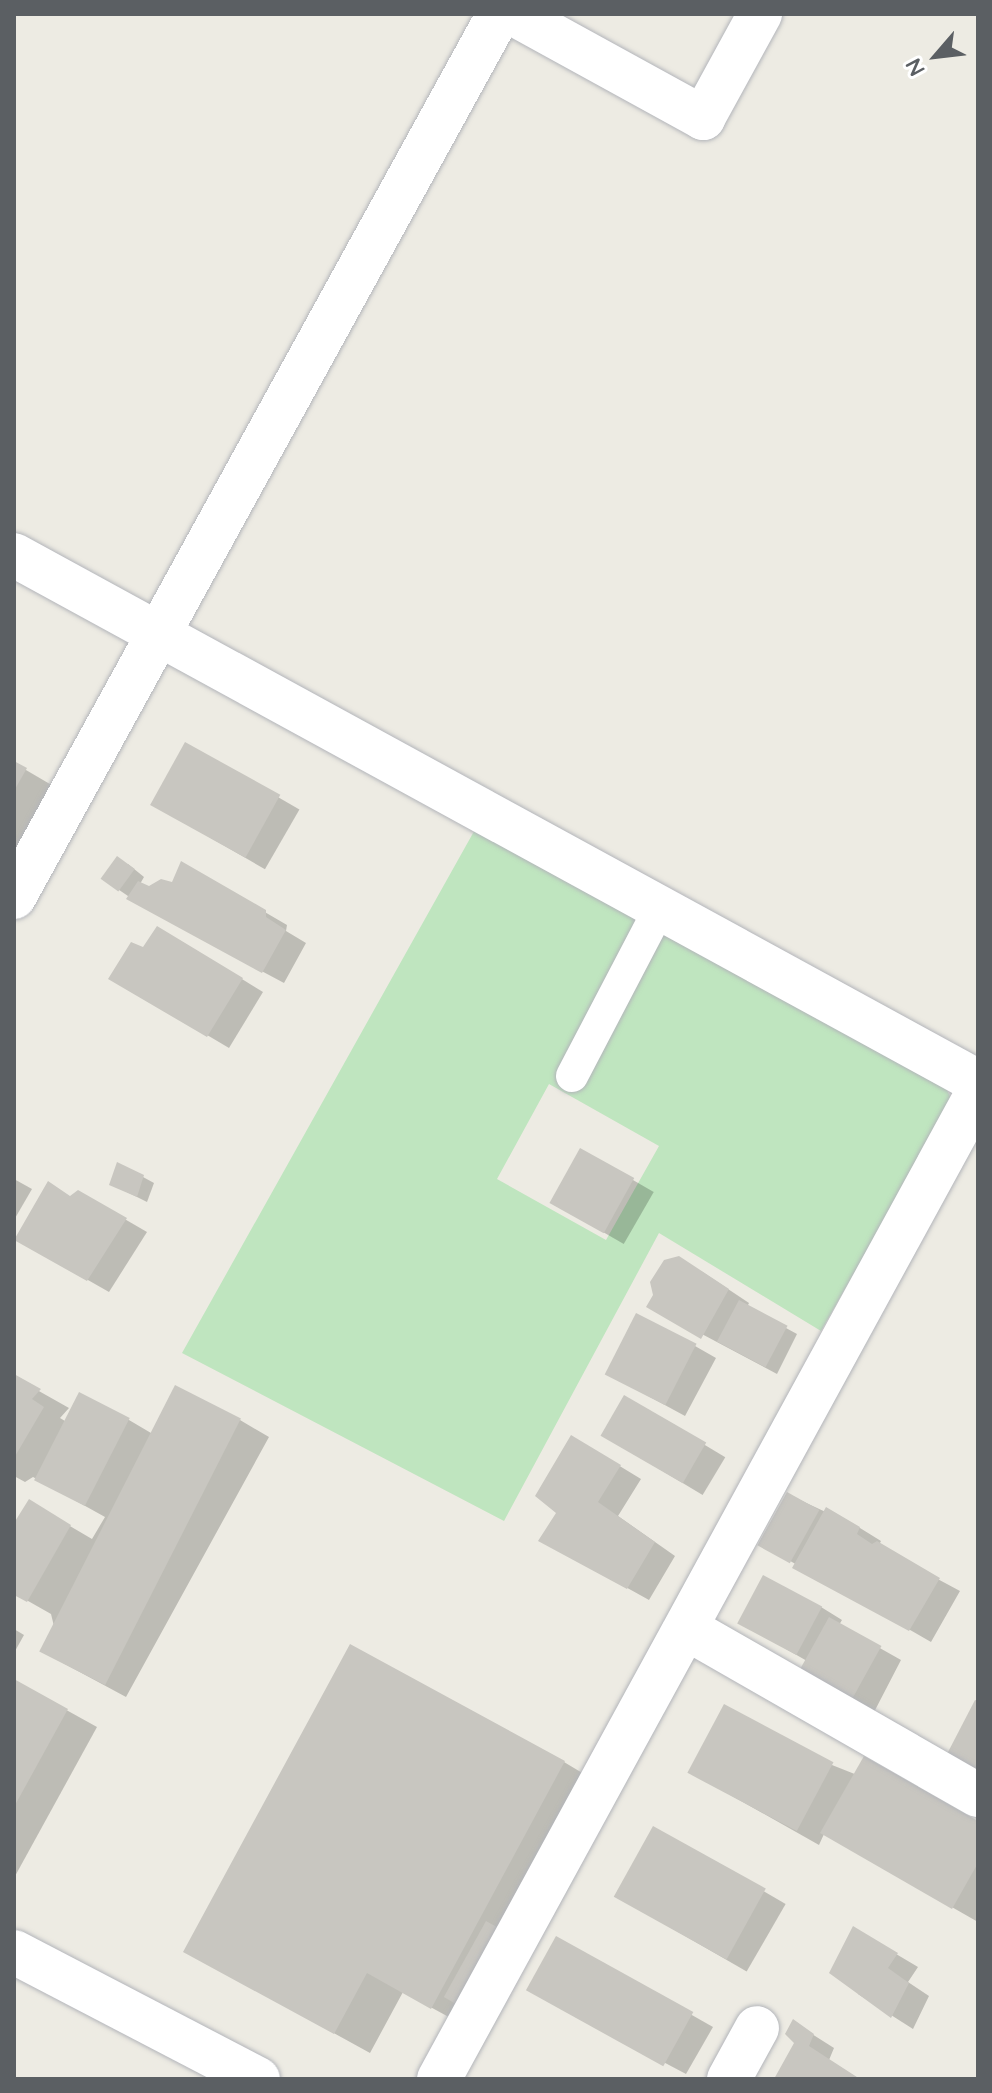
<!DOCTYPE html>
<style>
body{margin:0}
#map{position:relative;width:992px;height:2093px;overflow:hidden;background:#edebe3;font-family:Quicksand,sans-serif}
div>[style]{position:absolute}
.green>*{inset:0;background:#bfe5bf}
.shadow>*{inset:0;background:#0003;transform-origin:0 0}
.building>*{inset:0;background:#c8c6c0;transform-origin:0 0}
.roads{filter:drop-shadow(0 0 2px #b3b5ba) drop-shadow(0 0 2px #b3b5ba)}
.service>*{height:32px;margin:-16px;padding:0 16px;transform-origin:16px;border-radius:16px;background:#fff}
.minor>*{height:44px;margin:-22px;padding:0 22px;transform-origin:22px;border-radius:22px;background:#fff}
span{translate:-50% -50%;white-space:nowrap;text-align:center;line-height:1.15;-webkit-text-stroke:6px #fff;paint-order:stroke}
.frame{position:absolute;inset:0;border:16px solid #5b5f63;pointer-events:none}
.north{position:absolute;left:896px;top:16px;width:80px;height:80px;-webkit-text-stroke:6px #fff;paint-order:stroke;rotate:242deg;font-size:22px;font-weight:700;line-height:32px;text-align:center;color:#5b5f63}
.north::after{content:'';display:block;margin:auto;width:28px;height:36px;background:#5b5f63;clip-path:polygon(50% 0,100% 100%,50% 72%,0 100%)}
</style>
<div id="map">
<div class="green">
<i style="clip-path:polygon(evenodd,477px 826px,943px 1081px,952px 1101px,821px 1331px,659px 1233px,504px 1521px,182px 1353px,477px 826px,549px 1084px,659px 1146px,606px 1240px,497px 1179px,549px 1084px)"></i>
</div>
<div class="shadow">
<i style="left:186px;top:744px;width:131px;height:69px;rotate:30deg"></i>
<i style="clip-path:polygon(14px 763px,55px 787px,14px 861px)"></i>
<i style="clip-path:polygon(128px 864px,144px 877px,140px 884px,149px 889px,173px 884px,182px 864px,287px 925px,286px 931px,306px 943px,284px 983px,150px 911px,103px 879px)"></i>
<i style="clip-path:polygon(179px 940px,263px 992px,229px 1048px,111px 978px,143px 950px)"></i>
<i style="left:581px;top:1150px;width:84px;height:60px;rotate:30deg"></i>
<i style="clip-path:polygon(143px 1177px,154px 1183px,147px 1202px,111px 1184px)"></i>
<i style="clip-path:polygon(14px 1179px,32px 1189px,14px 1220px)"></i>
<i style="clip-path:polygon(78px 1192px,147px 1232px,109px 1292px,16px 1239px)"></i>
<i style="clip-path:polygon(701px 1271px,749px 1303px,747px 1307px,797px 1334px,777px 1374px,649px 1306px)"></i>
<i style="clip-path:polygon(695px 1346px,716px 1358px,685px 1416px,628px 1385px)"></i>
<i style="clip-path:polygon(14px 1377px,69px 1408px,60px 1418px,65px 1421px,129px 1420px,151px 1433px,240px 1420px,269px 1437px,126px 1697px,63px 1663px,51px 1614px,14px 1593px,14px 1527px,29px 1502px,92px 1539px,105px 1517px,33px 1477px,25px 1482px,14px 1476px)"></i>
<i style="left:625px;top:1397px;width:117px;height:44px;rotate:31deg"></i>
<i style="clip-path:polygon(572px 1437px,641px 1479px,618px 1516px,675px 1556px,649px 1600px,541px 1540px,559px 1512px)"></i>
<i style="clip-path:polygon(787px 1494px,860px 1528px,881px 1541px,878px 1547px,960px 1591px,931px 1642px,759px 1543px)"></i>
<i style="clip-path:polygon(821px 1607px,842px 1620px,839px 1625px,901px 1660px,872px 1716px,807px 1661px,739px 1622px)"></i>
<i style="clip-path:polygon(14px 1629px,24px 1635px,14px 1653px)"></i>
<i style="clip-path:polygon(14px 1681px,97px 1727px,14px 1878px)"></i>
<i style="clip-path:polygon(564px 1762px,599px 1783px,467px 2027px,403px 1992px,370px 2053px,221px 1971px)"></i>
<i style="clip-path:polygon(832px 1765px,978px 1823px,978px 1922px,824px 1834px,819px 1845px,688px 1771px)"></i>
<i style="left:654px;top:1828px;width:152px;height:78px;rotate:30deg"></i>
<i style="clip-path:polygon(854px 1929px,918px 1967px,908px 1982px,929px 1996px,913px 2029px,858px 1994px)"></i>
<i style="clip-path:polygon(556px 1938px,713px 2027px,686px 2074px,550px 2002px)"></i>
<i style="clip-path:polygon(793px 2022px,834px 2048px,829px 2060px,859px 2079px,776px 2079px,796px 2043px)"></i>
</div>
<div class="building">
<i style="left:185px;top:742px;width:109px;height:72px;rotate:29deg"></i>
<i style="clip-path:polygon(14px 761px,27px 768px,14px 791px)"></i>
<i style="left:117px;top:856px;width:22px;height:28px;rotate:36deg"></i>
<i style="clip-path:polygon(181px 861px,266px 910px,266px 917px,286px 930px,262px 973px,126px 899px,138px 881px,149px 886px,161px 879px,172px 882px)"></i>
<i style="clip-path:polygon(157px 926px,243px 978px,207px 1037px,108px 979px,131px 942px,143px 947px)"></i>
<i style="left:580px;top:1148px;width:62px;height:63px;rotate:29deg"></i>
<i style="clip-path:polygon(117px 1162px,144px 1175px,137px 1197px,109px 1185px)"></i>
<i style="clip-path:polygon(48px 1181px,70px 1196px,78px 1190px,127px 1218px,87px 1281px,14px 1240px)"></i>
<i style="clip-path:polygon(679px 1256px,729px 1289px,701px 1339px,646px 1307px,653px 1295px,650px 1282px,664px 1260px)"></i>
<i style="left:739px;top:1300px;width:55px;height:47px;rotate:28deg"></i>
<i style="left:636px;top:1313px;width:68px;height:69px;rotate:27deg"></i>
<i style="clip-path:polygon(14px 1374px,41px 1389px,32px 1399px,44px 1407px,14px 1458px)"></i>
<i style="left:175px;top:1385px;width:74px;height:299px;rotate:27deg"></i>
<i style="left:79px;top:1392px;width:57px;height:99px;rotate:27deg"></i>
<i style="left:624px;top:1395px;width:95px;height:47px;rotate:30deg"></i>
<i style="clip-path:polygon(571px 1435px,621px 1465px,598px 1502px,655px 1542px,627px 1589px,538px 1541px,556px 1513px,535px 1496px)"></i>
<i style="left:787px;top:1492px;width:37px;height:61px;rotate:29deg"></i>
<i style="clip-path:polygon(29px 1499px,71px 1525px,27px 1602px,14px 1595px,14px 1523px)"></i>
<i style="clip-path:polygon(826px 1507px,860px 1527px,857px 1534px,872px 1544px,877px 1541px,940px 1578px,909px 1631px,792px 1568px)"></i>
<i style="left:763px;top:1575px;width:67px;height:55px;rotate:28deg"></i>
<i style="left:829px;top:1617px;width:60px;height:68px;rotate:29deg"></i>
<i style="clip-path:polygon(350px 1644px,565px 1761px,431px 2009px,367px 1973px,334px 2034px,183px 1952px)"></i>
<i style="clip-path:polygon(14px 1679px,68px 1709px,14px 1807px)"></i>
<i style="clip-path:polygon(975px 1700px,978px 1701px,978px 1771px,947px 1754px)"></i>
<i style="left:724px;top:1704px;width:124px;height:78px;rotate:28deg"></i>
<i style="clip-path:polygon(864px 1756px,978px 1821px,978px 1863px,952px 1909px,820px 1833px)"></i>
<i style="left:653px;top:1826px;width:129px;height:81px;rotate:29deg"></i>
<i style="left:486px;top:1921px;width:13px;height:87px;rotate:29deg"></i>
<i style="clip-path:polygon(853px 1926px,898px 1953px,888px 1968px,909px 1983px,891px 2018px,829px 1973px)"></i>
<i style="left:556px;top:1936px;width:157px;height:62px;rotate:29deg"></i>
<i style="clip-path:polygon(793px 2019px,814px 2034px,809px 2046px,860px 2079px,774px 2079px,794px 2043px,785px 2034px)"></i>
</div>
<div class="roads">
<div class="service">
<i style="left:572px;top:1076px;width:190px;rotate:-62.4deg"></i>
</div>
<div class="minor">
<i style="left:514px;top:14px;width:216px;rotate:28.8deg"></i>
<i style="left:703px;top:118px;width:119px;rotate:-61.3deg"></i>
<i style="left:14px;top:555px;width:1099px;rotate:28.66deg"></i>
<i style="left:14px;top:897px;width:1007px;rotate:-61.22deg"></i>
<i style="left:686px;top:1628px;width:336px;rotate:29.8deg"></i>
<i style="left:14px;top:1952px;width:275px;rotate:27.5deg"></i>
<i style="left:439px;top:2079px;width:1125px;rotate:-61.36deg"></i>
<i style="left:729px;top:2079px;width:58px;rotate:-61.2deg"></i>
</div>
</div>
<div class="frame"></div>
<div class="north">N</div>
</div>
